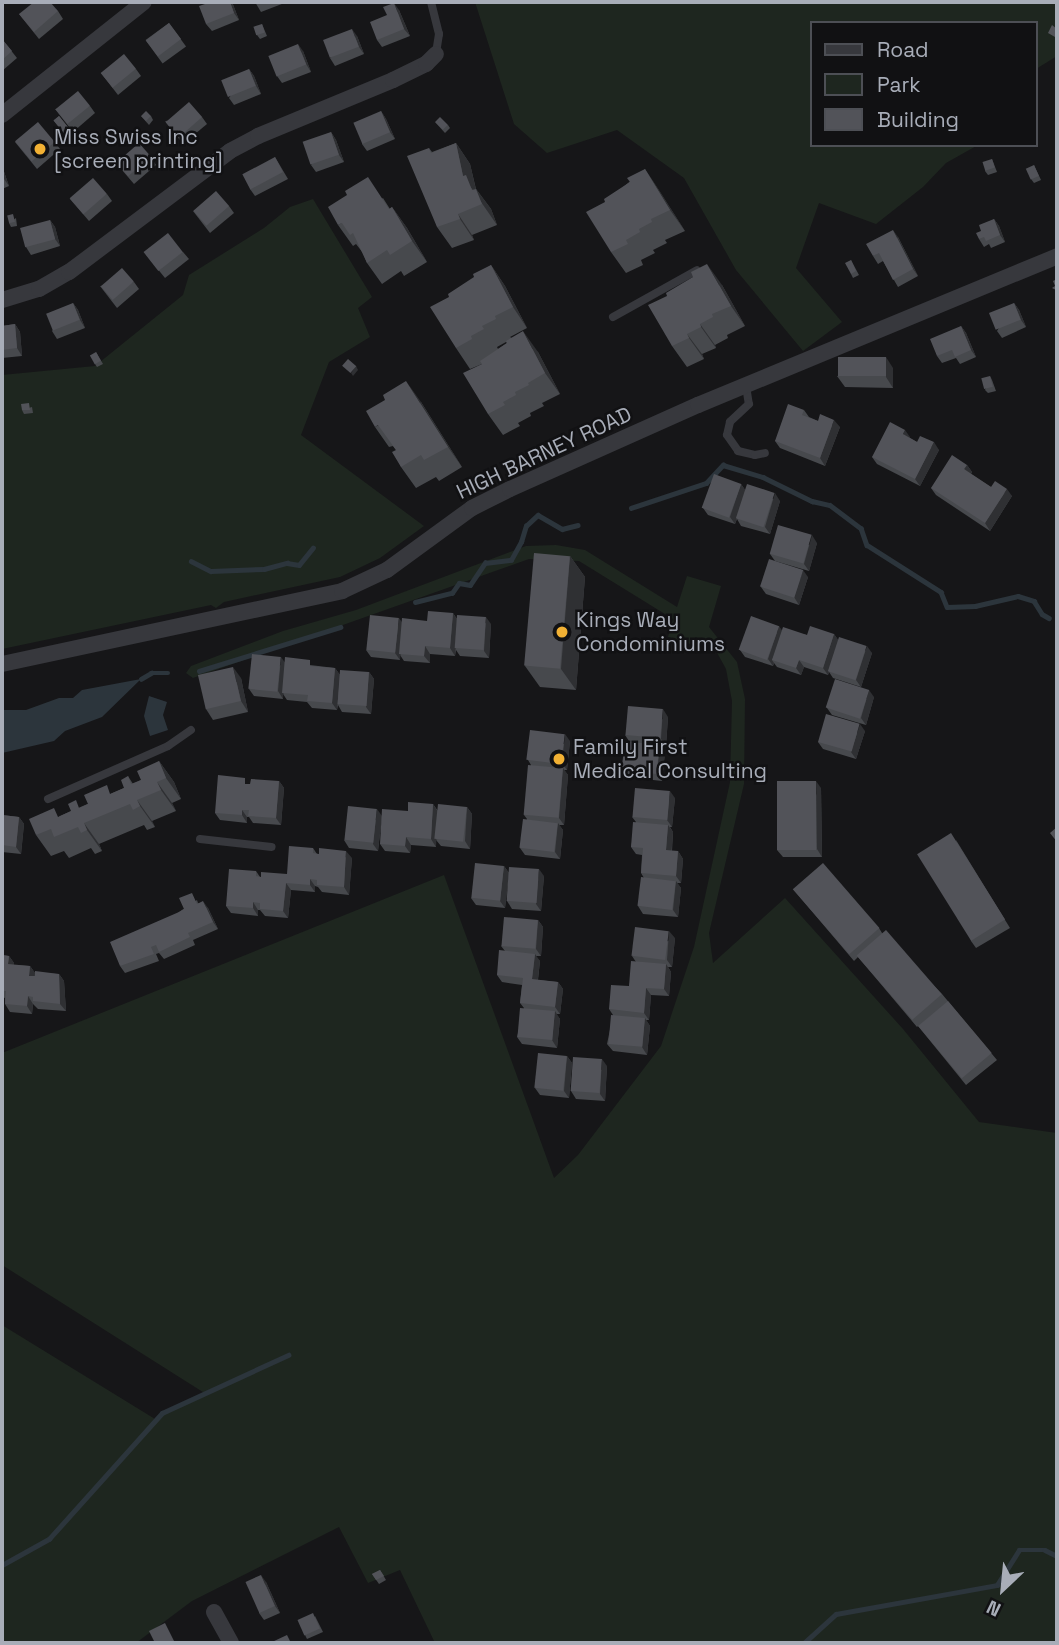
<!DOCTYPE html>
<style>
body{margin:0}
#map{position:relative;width:1059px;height:1645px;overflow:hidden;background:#161618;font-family:"Space Grotesk",sans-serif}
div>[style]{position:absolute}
.green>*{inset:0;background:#1e261f}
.water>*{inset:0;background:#2c353c}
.stream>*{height:4.5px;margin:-2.25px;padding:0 2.25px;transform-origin:2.25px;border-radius:2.25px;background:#2c353c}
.lane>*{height:8px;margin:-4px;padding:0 4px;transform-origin:4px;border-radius:4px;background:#37383d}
.street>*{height:16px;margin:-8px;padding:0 8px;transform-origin:8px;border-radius:8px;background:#37383d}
.wall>*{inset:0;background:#47494d;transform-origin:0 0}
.shaded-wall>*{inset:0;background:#2f3033}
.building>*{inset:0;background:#525359;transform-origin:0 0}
.dots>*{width:19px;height:19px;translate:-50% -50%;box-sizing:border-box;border:4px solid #111113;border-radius:50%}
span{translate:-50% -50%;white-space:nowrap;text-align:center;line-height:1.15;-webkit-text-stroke:5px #111113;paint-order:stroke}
.poi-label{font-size:21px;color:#a8adb8}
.left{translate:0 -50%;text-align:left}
.street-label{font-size:21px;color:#a8adb8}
.frame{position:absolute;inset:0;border:4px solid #a8adb8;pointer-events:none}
.legend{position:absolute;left:810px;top:21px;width:228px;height:126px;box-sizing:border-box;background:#111113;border:2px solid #4d4f55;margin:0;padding:9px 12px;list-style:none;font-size:21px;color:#a8adb8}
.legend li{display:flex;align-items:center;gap:14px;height:35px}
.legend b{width:35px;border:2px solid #4d4f55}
.north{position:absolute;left:968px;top:1554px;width:70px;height:70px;-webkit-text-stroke:5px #111113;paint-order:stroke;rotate:206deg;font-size:19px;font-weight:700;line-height:28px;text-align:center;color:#a8adb8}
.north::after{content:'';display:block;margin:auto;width:24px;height:32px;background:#a8adb8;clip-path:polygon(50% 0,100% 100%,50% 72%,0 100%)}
</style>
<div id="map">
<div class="green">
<i style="clip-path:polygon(475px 2px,1057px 2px,1057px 56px,1036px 69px,1036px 23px,812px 23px,812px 145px,978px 145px,946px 163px,923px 187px,876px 224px,819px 203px,796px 268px,842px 322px,803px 351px,736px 270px,684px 178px,617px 130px,547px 153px,514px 124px)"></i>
<i style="clip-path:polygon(313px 199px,372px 297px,358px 308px,370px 337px,329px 362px,301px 435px,424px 526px,380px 558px,340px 577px,224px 602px,216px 608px,211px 605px,2px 649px,2px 375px,95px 366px,183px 295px,189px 275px,264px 228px,290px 207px)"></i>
<i style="clip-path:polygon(556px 545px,585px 550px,677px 607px,687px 576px,721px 586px,709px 627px,737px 662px,745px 699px,744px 784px,709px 933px,713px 963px,785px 898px,903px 1029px,979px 1122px,1057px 1133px,1057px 1643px,435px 1643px,400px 1570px,368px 1583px,339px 1527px,192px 1601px,136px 1643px,2px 1643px,2px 1325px,155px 1419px,206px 1394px,2px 1265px,2px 1053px,444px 875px,554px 1178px,578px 1155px,661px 1046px,694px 947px,730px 782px,732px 701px,726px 669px,715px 649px,705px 641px,703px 648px,668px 637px,673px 619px,579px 561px,529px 559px,193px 678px,186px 673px,191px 666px,283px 631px,356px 610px,526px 546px)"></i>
</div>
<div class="water">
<i style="clip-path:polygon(141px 679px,102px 717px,65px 731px,54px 741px,2px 753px,2px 710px,26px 710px,59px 698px,73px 698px,82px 690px)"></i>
<i style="clip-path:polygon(149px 696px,167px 702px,163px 715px,168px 730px,150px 736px,144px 716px)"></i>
</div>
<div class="stream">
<i style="left:631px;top:508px;width:79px;rotate:-18.4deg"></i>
<i style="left:706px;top:483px;width:25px;rotate:-47deg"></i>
<i style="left:723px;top:465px;width:42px;rotate:16.7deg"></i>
<i style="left:763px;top:477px;width:55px;rotate:26.1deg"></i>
<i style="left:812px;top:501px;width:18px;rotate:13deg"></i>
<i style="left:830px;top:505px;width:39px;rotate:37deg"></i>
<i style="left:861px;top:528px;width:18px;rotate:71deg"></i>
<i style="left:867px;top:545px;width:88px;rotate:32.4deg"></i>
<i style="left:941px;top:592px;width:16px;rotate:68deg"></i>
<i style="left:947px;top:607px;width:28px;rotate:-2deg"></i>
<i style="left:975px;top:606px;width:44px;rotate:-13.1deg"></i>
<i style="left:1018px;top:596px;width:17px;rotate:17deg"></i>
<i style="left:1034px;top:601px;width:15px;rotate:58deg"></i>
<i style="left:1042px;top:614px;width:8px;rotate:30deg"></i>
<i style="left:191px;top:561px;width:22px;rotate:27deg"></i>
<i style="left:211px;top:571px;width:53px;rotate:-2.2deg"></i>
<i style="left:264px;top:569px;width:24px;rotate:-15deg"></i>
<i style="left:287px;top:563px;width:12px;rotate:9deg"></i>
<i style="left:299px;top:565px;width:22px;rotate:-51deg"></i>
<i style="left:415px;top:602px;width:38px;rotate:-14deg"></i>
<i style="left:452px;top:593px;width:12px;rotate:-55deg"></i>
<i style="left:459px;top:583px;width:11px;rotate:10deg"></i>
<i style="left:470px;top:585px;width:27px;rotate:-56deg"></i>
<i style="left:485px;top:563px;width:26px;rotate:-7deg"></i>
<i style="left:511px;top:560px;width:21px;rotate:-61deg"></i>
<i style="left:521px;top:542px;width:17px;rotate:-73deg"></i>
<i style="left:526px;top:526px;width:16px;rotate:-43deg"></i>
<i style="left:538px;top:515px;width:28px;rotate:30deg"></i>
<i style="left:562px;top:529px;width:16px;rotate:-14deg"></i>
<i style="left:199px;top:671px;width:148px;rotate:-17.3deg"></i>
<i style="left:141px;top:679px;width:12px;rotate:-31deg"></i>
<i style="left:151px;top:673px;width:17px"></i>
<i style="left:2px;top:1565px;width:54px;rotate:-29deg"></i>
<i style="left:49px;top:1539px;width:169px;rotate:-48.1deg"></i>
<i style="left:162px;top:1413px;width:139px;rotate:-24.7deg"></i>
<i style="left:804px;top:1643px;width:43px;rotate:-42.2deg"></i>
<i style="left:836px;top:1614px;width:164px;rotate:-10.2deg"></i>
<i style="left:997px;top:1585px;width:41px;rotate:-57.8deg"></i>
<i style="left:1019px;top:1550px;width:26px"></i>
<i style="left:1045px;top:1550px;width:13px;rotate:27deg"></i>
</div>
<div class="lane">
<i style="left:431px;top:2px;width:33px;rotate:76deg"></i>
<i style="left:439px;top:34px;width:20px;rotate:99deg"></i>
<i style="left:613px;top:317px;width:96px;rotate:-29.2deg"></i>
<i style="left:746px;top:386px;width:18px;rotate:81deg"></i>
<i style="left:749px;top:404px;width:26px;rotate:137deg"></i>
<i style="left:730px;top:422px;width:13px;rotate:103deg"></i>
<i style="left:727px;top:435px;width:19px;rotate:55deg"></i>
<i style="left:738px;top:451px;width:17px;rotate:13deg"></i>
<i style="left:755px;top:455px;width:10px;rotate:-11deg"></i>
<i style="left:48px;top:799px;width:131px;rotate:-23.8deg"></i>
<i style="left:168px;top:746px;width:28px;rotate:-35deg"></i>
<i style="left:200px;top:839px;width:72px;rotate:6.3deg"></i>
</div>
<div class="street">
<i style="left:2px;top:115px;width:181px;rotate:-38.5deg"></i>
<i style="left:2px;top:300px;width:39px;rotate:-17deg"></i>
<i style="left:39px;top:289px;width:34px;rotate:-30deg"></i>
<i style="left:69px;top:272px;width:201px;rotate:-36.9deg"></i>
<i style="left:230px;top:151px;width:32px;rotate:-28deg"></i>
<i style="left:258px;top:136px;width:146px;rotate:-22.5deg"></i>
<i style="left:393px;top:80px;width:37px;rotate:-26deg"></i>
<i style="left:426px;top:64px;width:14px;rotate:-45deg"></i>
<i style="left:2px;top:664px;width:348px;rotate:-12.1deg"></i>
<i style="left:342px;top:591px;width:50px;rotate:-25deg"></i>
<i style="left:387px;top:570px;width:105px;rotate:-36.1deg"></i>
<i style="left:472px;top:508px;width:42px;rotate:-26.6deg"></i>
<i style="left:510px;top:489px;width:206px;rotate:-24.1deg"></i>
<i style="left:698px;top:405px;width:389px;rotate:-22.5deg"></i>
<i style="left:214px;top:1612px;width:35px;rotate:61deg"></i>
</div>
<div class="wall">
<i style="clip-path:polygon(211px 2px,232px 2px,239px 20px,212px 31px,206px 24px)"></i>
<i style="clip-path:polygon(255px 2px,287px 2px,261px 12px)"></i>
<i style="clip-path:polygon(399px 10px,410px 36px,382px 47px,377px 40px)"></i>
<i style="clip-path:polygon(58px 11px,63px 19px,39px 39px,19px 14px)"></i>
<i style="left:169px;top:23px;width:29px;height:29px;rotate:54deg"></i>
<i style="clip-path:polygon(262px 24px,267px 36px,260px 39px,257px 35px)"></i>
<i style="clip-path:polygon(357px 36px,364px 54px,335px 66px,330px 58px)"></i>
<i style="clip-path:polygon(2px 39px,17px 58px,2px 71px)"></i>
<i style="clip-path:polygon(303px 51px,311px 72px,282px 83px,277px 76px)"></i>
<i style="clip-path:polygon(136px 69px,141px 76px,118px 95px,101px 73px)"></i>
<i style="clip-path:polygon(249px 69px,254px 76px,261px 94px,234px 105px,229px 98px)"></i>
<i style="clip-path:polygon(90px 106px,95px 113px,73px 132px,55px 109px)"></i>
<i style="clip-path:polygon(381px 111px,386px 119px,395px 139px,367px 151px,362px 144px)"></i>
<i style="left:59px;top:116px;width:19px;height:7px;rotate:51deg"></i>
<i style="clip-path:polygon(141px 116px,151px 116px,153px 120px,149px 125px)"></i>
<i style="clip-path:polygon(202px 117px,207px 124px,183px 144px,165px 121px)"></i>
<i style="clip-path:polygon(435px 122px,448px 125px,450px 128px,445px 133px)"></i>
<i style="clip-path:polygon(331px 132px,336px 140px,344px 162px,316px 172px,311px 165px)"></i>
<i style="clip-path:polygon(15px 142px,55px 142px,60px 149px,37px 169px)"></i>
<i style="clip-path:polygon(456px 143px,470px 164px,476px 189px,491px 209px,497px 225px,472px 235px,474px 240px,452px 248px,437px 227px,429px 148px,432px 152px)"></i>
<i style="clip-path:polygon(151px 157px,156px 165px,134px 184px,116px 163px)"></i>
<i style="clip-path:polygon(275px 157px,288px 179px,255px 196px,250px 189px)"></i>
<i style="clip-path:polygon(992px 159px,997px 172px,988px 175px,985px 171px)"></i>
<i style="clip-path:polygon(1034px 165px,1041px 180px,1034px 183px,1031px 179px)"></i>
<i style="clip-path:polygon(2px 166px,9px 186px,2px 189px)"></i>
<i style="clip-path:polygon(645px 169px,685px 231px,665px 240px,667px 243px,653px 250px,655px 253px,641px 260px,643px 265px,626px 273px,611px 252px,605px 202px)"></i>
<i style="clip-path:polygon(107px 194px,112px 201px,89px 221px,70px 199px)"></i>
<i style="clip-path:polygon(383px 198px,390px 209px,392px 207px,407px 228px,427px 262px,404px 276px,401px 271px,382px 284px,367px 263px,363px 253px,356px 244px,353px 246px,338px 225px)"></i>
<i style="clip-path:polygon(229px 206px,234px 213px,210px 233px,193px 211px)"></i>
<i style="clip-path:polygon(16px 218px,17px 226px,11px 227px,9px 223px)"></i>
<i style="clip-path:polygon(994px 219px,999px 226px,1005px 242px,991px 248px,989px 244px,984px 247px,979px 239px,981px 231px)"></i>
<i style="clip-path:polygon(50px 220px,55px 227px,60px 246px,31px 255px,26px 247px)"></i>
<i style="clip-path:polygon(898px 237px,918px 276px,898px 287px,883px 261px,878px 264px,873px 256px)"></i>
<i style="clip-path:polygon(144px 252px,183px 252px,189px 259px,165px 278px)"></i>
<i style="clip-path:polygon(851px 260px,859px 275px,853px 278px,851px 274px)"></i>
<i style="clip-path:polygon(evenodd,491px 265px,505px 286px,527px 328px,510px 337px,538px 352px,560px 394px,542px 403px,544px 406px,530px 413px,531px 416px,518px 423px,520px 426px,503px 435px,488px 414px,482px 364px,470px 369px,456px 348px,449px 297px,491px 265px,506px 342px,507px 343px,498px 349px,497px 347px,506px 342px)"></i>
<i style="clip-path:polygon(134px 282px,139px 289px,117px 308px,100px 286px)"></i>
<i style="clip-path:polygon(722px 285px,745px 326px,727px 335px,728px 338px,715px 345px,716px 348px,702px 354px,704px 359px,687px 367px,672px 346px,667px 296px)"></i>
<i style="clip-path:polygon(73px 303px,78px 310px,85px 328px,57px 339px,52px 331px)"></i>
<i style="clip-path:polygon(1014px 303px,1019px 310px,1026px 327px,1002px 338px,997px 331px)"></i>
<i style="clip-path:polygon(15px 324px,20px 332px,22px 356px,2px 358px,2px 326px)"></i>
<i style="clip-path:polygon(961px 326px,966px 333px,976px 357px,960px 364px,956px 358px,942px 363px,937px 356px)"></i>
<i style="clip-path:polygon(96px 352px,103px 364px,97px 367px,95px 364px)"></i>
<i style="clip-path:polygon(893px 368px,893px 388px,845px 387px,837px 376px)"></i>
<i style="clip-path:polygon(990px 376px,992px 380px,996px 391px,988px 393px,985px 390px)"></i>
<i style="clip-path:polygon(421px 402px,462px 467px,439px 481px,436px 477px,416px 488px,401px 467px,396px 450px,393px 446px,389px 447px,375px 427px)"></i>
<i style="clip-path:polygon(32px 407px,33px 413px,24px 414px,22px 410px)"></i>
<i style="clip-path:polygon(804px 410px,809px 417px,818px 421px,840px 427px,825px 466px,780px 448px,775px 441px)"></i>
<i style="clip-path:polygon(910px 437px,910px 438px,917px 442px,939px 450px,920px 486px,877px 464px,872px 457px)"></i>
<i style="clip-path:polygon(967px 465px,972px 472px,971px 474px,991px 487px,1012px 496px,990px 531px,936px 495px,931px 488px)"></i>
<i style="clip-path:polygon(741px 484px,745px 490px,780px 501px,770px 534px,741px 526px,737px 519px,735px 524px,708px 515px,703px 508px)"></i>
<i style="clip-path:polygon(817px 543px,809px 571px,775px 561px,770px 554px)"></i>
<i style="clip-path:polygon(570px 556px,585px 577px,576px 690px,540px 687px,525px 666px)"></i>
<i style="clip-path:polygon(808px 577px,799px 605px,766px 594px,761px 587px)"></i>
<i style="clip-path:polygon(453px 613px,457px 619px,491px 624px,489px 658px,460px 656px,456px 650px,455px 656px,430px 654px,430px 663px,404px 661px,400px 655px,400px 660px,371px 657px,366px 650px,402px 623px,427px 621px)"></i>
<i style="clip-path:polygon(782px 630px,807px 635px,834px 634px,838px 640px,872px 653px,861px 687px,833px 678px,829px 672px,828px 675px,804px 667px,801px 675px,777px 667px,774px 663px,773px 666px,745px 657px,740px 650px)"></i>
<i style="clip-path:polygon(285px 662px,335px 668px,340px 675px,369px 672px,374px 679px,371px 714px,342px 712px,338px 705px,337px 710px,312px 708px,307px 702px,287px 700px,283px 694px,283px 699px,254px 696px,249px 689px)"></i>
<i style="clip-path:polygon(241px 678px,248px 712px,213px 720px,206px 709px)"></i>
<i style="clip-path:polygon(874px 697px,866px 725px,832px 715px,827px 708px)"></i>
<i style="clip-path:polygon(668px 717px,666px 746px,661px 746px,665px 752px,662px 781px,627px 777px,622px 770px,629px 741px,625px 735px)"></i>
<i style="clip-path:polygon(865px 731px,856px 759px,823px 749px,818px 742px)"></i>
<i style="clip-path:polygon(570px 741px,567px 770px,564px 770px,568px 775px,564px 825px,559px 825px,563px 830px,560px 859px,525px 855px,520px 848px,527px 819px,524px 815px,531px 765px,528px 760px)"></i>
<i style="clip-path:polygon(159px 761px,174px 782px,181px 799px,172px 803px,176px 811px,152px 821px,155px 827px,147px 830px,144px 825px,99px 844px,102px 851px,95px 854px,91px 848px,69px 858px,64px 851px,51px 856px,36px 835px,60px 816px,124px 788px,128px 776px,133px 784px,141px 780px)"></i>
<i style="clip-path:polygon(279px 781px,284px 788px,281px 825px,253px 823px,249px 817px,247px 817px,247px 823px,220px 820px,215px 813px,250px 784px)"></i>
<i style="clip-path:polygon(821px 788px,822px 857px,783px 857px,777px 850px)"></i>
<i style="clip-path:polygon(675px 798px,672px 827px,670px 827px,673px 832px,672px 851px,678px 851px,683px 859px,681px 883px,677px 883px,681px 888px,678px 917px,643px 914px,638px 906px,644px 878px,641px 873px,642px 855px,636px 854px,631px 847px,636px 822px,632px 817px)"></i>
<i style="clip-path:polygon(433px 804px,438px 811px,467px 807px,472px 814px,470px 849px,441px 846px,436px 840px,436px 847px,411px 845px,410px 853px,385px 851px,380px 844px,408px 811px)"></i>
<i style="clip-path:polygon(2px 815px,19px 817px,24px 824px,21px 854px,2px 852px)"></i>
<i style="clip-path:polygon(382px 816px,378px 851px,349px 848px,344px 840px)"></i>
<i style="clip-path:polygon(956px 840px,1010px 928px,976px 948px,971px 941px)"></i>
<i style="clip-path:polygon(313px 848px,317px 854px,352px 858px,349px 895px,322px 892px,318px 887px,315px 886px,315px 892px,291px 890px,288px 918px,265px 916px,260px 910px,258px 910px,258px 916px,231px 913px,226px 906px,256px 871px,260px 877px,287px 874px)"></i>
<i style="clip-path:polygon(504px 866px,509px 873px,505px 908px,476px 905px,471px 898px)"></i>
<i style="clip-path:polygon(544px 876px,541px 911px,512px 909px,507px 901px)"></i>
<i style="clip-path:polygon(793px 889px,879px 928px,882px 933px,942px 994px,997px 1060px,966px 1085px,918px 1026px,917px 1027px,858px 957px,854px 961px)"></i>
<i style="clip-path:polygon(197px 900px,198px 903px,208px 908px,218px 929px,193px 940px,195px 945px,164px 959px,159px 953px,156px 954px,159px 961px,125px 973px,120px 966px,179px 912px)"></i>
<i style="clip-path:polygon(538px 920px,543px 927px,541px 956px,535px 956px,540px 961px,538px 980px,558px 982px,563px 989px,560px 1014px,556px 1014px,560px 1019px,557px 1048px,522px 1044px,517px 1037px,524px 1008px,520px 1003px,522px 985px,502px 982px,497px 975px,505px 951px,501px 946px)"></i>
<i style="clip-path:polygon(675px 938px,672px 967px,668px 967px,671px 972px,669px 996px,651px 995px,649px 1020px,646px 1020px,650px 1026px,647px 1055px,613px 1051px,607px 1044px,613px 1015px,609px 1009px,629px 986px,636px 962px,632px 956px)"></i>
<i style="clip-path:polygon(2px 955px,9px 956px,14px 963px,14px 965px,30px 966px,35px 973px,59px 974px,64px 981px,66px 1011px,38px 1009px,33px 1004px,32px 1014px,10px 1012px,5px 1004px,5px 998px,2px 997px)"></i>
<i style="clip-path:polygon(567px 1056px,572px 1063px,569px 1098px,540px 1095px,535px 1088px)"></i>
<i style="clip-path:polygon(607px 1066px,605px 1101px,576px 1099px,571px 1091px)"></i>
<i style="clip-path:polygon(380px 1570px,386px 1580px,379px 1584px,372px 1574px)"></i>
<i style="clip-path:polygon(266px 1582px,280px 1613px,264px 1620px,259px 1613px)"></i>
<i style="clip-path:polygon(315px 1616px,323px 1632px,307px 1639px,305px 1635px)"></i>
</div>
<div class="shaded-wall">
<i style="clip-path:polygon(230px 2px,232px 2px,239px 20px,234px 13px)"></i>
<i style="clip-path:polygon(394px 3px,399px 10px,410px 36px,404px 29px)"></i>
<i style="clip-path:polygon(352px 29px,357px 36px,364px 54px,359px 47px)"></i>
<i style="clip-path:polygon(298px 44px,303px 51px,311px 72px,306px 64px)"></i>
<i style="clip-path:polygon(249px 69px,254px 76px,261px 94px,256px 86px)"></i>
<i style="clip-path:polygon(381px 111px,386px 119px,395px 139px,390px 132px)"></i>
<i style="clip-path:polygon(331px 132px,336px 140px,344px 162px,339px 155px)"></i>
<i style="clip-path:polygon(456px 143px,470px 164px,476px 190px,476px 189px,491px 209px,497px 225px,463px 176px)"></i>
<i style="clip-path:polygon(2px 166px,9px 186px,4px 179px,2px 172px)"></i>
<i style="clip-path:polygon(645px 169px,659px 190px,685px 231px,670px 210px)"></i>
<i style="clip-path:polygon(392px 207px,407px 228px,427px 262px,412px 241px)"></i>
<i style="clip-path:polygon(458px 214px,472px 235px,474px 240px,460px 219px)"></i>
<i style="clip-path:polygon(994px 219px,999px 226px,1005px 242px,1000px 235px)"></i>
<i style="clip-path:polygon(50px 220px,55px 227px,60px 246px,55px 239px)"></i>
<i style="clip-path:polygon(893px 230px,898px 237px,918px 276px,913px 269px)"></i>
<i style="clip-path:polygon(707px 264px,722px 285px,745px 326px,731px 306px)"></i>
<i style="clip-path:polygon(491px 265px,505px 286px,527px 328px,513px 307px)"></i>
<i style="clip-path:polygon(73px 303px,78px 310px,85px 328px,80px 320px)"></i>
<i style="clip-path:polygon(1014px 303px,1019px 310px,1026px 327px,1021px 320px)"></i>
<i style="clip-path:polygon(15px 324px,20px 332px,22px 356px,17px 348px)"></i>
<i style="clip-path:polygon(700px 324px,715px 345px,716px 348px,701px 327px)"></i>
<i style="clip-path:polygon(961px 326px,966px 333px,976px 357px,971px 350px)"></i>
<i style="clip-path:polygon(523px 331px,538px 352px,560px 394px,545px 373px)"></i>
<i style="clip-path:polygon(687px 334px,702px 354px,704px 359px,689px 338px)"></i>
<i style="clip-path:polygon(886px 357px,893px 368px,893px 388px,886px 377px)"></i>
<i style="clip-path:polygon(356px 366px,358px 370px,353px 376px,351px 373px)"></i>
<i style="clip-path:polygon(406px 381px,421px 402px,462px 467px,448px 447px)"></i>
<i style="clip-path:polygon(834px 420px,840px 427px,825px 466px,820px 458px)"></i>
<i style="clip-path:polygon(905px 430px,910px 437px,908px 442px,903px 434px)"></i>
<i style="clip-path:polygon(934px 442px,939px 450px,920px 486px,915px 479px)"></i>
<i style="clip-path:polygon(967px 465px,972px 472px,969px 476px,964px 469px)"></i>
<i style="clip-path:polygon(741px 484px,746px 491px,735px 524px,730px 517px)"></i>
<i style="clip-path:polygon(1007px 489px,1012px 496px,990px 531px,985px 523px)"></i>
<i style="clip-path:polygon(775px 493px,780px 501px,770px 534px,765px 527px)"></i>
<i style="clip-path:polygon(812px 535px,817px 543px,809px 571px,804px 564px)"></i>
<i style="clip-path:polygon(570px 556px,585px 577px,576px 690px,561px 669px)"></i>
<i style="clip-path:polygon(803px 570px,808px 577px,799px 605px,794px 597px)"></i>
<i style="clip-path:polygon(453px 613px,458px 621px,455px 656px,450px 648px)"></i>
<i style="clip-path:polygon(486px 617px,491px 624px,489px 658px,484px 651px)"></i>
<i style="clip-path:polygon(399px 618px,404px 625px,400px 660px,395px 653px)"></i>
<i style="clip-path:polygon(779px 626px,784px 633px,772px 660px,774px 663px,773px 666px,768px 659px)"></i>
<i style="clip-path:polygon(834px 634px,839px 641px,828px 675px,823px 668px)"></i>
<i style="clip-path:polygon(425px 646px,430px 654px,430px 663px,424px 656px)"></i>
<i style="clip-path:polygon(867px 646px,872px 653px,861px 687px,856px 680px)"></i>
<i style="clip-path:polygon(281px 657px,286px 664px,283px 699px,278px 691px)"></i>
<i style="clip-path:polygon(799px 660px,804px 667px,801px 675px,796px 668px)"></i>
<i style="clip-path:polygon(233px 667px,241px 678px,248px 712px,241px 701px)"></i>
<i style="clip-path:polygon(335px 668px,340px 675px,337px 710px,332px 703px)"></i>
<i style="clip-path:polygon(369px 672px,374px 679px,371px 714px,366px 707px)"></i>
<i style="clip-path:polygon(869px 690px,874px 697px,866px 725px,861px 718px)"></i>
<i style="clip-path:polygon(663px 709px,668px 717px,666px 746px,661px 739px)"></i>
<i style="clip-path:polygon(860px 724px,865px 731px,856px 759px,851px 752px)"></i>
<i style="clip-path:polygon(565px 734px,570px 741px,567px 770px,562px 763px)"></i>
<i style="clip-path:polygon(660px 745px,665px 752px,662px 781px,657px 773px)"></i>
<i style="clip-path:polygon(159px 761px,174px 782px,181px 799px,166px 778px)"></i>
<i style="clip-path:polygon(563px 768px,568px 775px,564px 825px,559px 818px)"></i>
<i style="clip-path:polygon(279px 781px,284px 788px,281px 825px,276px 818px)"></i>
<i style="clip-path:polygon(816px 781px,821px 788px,822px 857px,817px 849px)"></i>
<i style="clip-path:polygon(157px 782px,172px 803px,176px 811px,161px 790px)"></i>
<i style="clip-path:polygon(670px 791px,675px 798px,672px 827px,667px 820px)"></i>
<i style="clip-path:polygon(137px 800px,152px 821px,155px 827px,140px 806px)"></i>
<i style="clip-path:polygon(433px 804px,438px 812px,436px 847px,431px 839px)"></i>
<i style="clip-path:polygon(467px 807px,472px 814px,470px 849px,465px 841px)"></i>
<i style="clip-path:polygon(377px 809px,382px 816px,378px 851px,373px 844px)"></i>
<i style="clip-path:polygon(242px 810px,247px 817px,247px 823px,242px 815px)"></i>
<i style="clip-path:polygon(19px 817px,24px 824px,21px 854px,16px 847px)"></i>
<i style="clip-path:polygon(84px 823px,99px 844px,102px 851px,87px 830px)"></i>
<i style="clip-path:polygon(558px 823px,563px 830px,560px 859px,555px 852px)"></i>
<i style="clip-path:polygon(668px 825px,673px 832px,671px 858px,666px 850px)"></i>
<i style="clip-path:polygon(406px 837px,411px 845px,410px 853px,405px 846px)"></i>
<i style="clip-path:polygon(346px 851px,352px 858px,349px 895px,344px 887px)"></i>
<i style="clip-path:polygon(678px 851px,683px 859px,681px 883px,676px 876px)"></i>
<i style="clip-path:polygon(504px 866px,509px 873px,505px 908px,500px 901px)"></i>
<i style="clip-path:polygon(539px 869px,544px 876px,541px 911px,536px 904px)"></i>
<i style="clip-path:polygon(310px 879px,315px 886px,315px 892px,310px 885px)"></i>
<i style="clip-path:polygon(676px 881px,681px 888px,678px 917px,673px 910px)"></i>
<i style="clip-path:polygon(286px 883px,291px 890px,288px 918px,283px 911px)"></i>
<i style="clip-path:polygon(203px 901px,208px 908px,218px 929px,213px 922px)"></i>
<i style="clip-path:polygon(253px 902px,258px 910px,258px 916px,253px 908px)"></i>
<i style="clip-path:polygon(538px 920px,543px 927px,541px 956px,536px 949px)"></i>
<i style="clip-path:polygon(669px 931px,675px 938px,672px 967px,667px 960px)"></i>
<i style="clip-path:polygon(535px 954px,540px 961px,537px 986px,532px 979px)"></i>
<i style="clip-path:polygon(9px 956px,14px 963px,14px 971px,8px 964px)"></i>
<i style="clip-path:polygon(666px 964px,671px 972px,669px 996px,664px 989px)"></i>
<i style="clip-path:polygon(30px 966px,35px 973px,34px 983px,29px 976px)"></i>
<i style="clip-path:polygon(59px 974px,64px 981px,66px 1011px,60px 1004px)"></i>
<i style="clip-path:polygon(558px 982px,563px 989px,560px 1014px,555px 1007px)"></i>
<i style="clip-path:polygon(646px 988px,651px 995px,649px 1020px,644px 1013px)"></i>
<i style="clip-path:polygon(28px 996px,33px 1004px,32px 1014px,27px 1006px)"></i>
<i style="clip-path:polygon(555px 1011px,560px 1019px,557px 1048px,552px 1040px)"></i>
<i style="clip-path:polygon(645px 1018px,650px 1026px,647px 1055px,642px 1047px)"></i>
<i style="clip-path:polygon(567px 1056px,572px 1063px,569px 1098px,564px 1091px)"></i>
<i style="clip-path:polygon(602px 1059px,607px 1066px,605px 1101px,600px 1094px)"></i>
<i style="clip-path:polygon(261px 1575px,266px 1582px,280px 1613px,275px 1606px)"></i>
</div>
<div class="building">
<i style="clip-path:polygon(34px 2px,50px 2px,58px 11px,34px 32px,19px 14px)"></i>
<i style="clip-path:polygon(211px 2px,230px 2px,234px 13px,206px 24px,199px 6px)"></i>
<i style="clip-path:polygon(394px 3px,404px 29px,377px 40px,370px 22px,387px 15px,383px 7px)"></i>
<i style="left:169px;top:23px;width:20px;height:29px;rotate:53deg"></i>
<i style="left:262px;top:24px;width:9px;height:9px;rotate:72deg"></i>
<i style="clip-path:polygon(1052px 25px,1057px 29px,1057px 33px,1055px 37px,1048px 33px)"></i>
<i style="left:352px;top:29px;width:19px;height:31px;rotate:69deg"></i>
<i style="clip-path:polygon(2px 39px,12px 51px,2px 60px)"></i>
<i style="left:298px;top:44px;width:22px;height:32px;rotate:68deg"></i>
<i style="left:124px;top:54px;width:19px;height:30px;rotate:51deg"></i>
<i style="left:249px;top:69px;width:18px;height:30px;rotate:68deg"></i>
<i style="left:78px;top:91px;width:19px;height:29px;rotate:51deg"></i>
<i style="left:189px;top:102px;width:20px;height:31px;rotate:49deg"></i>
<i style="left:146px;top:111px;width:7px;height:7px;rotate:45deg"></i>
<i style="left:381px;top:111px;width:23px;height:30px;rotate:67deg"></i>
<i style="left:59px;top:116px;width:14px;height:7px;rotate:51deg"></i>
<i style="left:440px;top:117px;width:11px;height:7px;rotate:45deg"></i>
<i style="left:38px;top:122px;width:26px;height:30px;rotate:50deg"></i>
<i style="left:331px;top:132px;width:24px;height:30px;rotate:71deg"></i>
<i style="left:139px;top:143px;width:18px;height:30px;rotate:49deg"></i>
<i style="clip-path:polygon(456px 143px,463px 176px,466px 175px,472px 190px,476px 189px,482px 204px,458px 214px,460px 219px,437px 227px,407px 156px,429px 148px,431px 153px)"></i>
<i style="left:275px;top:157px;width:17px;height:37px;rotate:62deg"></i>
<i style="left:992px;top:159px;width:9px;height:10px;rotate:72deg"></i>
<i style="left:1034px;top:165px;width:12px;height:9px;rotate:66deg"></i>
<i style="clip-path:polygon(645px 169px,670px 210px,651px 219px,652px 222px,639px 229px,640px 232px,626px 240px,628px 244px,611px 252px,586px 212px,605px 202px,604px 199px,630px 182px,627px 178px)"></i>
<i style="clip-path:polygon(368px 177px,389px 209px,392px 207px,412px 241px,390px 255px,387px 250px,367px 263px,353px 233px,350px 235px,342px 223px,338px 225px,328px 207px,347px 195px,345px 191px)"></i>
<i style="left:93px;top:178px;width:21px;height:31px;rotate:49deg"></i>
<i style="left:216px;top:191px;width:20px;height:30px;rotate:49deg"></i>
<i style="left:13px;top:214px;width:8px;height:6px;rotate:76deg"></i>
<i style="clip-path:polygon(994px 219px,1000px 235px,986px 241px,984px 237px,979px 239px,976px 233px,981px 231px,979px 225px)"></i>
<i style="left:50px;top:220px;width:20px;height:31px;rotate:75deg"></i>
<i style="clip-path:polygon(893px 230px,913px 269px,893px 280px,879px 253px,873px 256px,866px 244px)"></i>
<i style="left:168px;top:233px;width:24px;height:31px;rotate:52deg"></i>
<i style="clip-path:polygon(851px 260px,856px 271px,851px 274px,845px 263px)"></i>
<i style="clip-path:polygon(707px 264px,731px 306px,712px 314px,713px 317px,700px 324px,701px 327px,687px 334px,689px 338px,672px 346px,648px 305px,667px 296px,666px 293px,693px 277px,691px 272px)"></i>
<i style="clip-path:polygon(491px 265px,513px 307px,495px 316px,496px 319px,482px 326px,484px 329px,471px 336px,472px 339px,456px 348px,430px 307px,449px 297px,448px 294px,474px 277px,473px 274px)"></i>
<i style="left:122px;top:268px;width:18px;height:28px;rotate:49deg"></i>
<i style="clip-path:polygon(1057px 279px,1057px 296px,1056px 297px,1056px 290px,1052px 288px,1055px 286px,1053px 281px)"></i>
<i style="left:73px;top:303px;width:18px;height:29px;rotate:68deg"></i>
<i style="left:1014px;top:303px;width:18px;height:27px;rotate:68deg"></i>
<i style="clip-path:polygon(15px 324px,17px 348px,2px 350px,2px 326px)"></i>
<i style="clip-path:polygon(961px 326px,971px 350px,955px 357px,952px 350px,937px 356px,930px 339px)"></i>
<i style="clip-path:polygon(523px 331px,545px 373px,528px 383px,529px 385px,515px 392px,516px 395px,503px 402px,505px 405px,488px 414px,463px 373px,482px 364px,480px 361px,507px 343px,506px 341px)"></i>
<i style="left:96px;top:352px;width:10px;height:7px;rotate:61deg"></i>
<i style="left:838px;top:357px;width:48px;height:19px"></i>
<i style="left:348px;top:359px;width:11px;height:9px;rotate:41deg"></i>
<i style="left:990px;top:376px;width:11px;height:9px;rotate:75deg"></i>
<i style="clip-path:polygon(406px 381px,448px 447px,424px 460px,421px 455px,401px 467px,392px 452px,396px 450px,378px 425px,375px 427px,366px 411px,385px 400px,383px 395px)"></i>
<i style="clip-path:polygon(29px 403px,30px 410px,22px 410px,21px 404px)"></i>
<i style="clip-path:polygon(788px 404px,804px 410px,802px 415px,818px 421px,820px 414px,834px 420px,820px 458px,775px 441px)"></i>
<i style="clip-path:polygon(890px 422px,905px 430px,903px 434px,917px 442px,920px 436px,934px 442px,915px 479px,872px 457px)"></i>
<i style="clip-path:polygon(952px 455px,967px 465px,964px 469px,991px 487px,995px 481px,1007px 489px,985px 523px,931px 488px)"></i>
<i style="left:714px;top:474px;width:29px;height:36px;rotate:20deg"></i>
<i style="left:747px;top:484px;width:29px;height:36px;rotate:18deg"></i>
<i style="left:778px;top:525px;width:35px;height:30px;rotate:16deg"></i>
<i style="left:534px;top:553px;width:36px;height:113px;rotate:5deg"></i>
<i style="left:769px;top:559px;width:36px;height:29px;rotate:18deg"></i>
<i style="clip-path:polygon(428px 611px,453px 613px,450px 648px,425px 646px,424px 656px,399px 654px,402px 618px,427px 621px)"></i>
<i style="left:370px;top:615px;width:29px;height:35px;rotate:6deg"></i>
<i style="left:457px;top:615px;width:29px;height:33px;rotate:4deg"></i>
<i style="left:751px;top:616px;width:30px;height:36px;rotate:20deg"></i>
<i style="clip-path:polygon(810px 626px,834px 634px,823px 668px,799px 660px,796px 668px,772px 660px,783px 627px,807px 635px)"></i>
<i style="left:839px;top:637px;width:29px;height:36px;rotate:18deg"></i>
<i style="left:252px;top:654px;width:29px;height:35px;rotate:6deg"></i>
<i style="clip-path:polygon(285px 657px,310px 660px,310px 666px,335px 668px,332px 703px,307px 701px,308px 695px,282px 693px)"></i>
<i style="left:233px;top:667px;width:35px;height:36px;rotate:77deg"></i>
<i style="left:340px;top:670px;width:29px;height:34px;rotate:4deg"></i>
<i style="left:835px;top:679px;width:36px;height:30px;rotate:18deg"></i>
<i style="left:628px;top:706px;width:35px;height:29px;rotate:5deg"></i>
<i style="left:826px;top:714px;width:35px;height:29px;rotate:16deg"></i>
<i style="left:530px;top:730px;width:35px;height:30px;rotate:7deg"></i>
<i style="left:625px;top:741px;width:35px;height:29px;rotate:7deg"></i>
<i style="clip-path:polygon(159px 761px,166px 778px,157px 782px,161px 790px,137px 800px,140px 806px,133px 810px,130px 804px,84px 823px,87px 830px,81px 833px,78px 827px,54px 837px,51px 829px,36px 835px,29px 819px,54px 808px,58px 817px,71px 811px,68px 804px,76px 800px,79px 808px,88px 804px,84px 795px,107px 785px,110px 794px,124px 788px,121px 780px,128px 776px,131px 784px,141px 780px,137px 771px)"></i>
<i style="left:528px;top:765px;width:35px;height:50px;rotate:5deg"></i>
<i style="clip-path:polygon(218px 775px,245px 778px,245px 784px,250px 784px,251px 779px,279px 781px,276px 818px,248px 816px,249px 810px,242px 810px,242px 815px,215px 813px)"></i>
<i style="left:777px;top:781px;width:39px;height:69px"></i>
<i style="left:635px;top:788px;width:35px;height:29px;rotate:5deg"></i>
<i style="clip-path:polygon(408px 802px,433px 804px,431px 839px,406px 837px,405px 846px,380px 844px,382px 809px,408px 811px)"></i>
<i style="left:438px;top:804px;width:29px;height:35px;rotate:6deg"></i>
<i style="left:348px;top:806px;width:29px;height:34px;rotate:6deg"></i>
<i style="clip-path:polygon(2px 815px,19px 817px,16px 847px,2px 845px)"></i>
<i style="left:523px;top:819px;width:35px;height:29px;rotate:7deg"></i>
<i style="clip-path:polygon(633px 822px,668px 825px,666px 850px,678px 851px,676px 876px,641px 873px,643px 848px,631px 847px)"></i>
<i style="clip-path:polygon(1057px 827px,1057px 842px,1050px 833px)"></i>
<i style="left:951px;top:833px;width:102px;height:40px;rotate:58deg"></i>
<i style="clip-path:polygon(289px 846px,313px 848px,313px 853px,319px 854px,319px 848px,346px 851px,344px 887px,317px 885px,317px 880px,310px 879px,310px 885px,286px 883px,283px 911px,260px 909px,260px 903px,253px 902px,253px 908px,226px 906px,229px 869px,256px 871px,256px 876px,261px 877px,261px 872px,287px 874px)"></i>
<i style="left:475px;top:863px;width:29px;height:35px;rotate:6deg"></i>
<i style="left:823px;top:863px;width:86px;height:40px;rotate:49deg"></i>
<i style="left:509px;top:867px;width:30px;height:34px;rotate:4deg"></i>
<i style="left:641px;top:877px;width:35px;height:29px;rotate:7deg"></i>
<i style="clip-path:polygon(192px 893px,197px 904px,203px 901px,213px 922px,188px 933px,190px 937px,159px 952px,156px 945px,151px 947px,154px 954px,120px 966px,110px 942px,179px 912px,184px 909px,179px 898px)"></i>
<i style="left:504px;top:917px;width:34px;height:29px;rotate:5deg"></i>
<i style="left:635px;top:927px;width:34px;height:29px;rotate:7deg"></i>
<i style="left:886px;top:930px;width:85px;height:39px;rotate:49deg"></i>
<i style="clip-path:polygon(499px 950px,535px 954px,532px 979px,558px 982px,555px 1007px,520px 1003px,523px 978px,497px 975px)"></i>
<i style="clip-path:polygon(2px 955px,9px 956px,8px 964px,30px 966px,29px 976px,35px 976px,35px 971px,59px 974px,60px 1004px,33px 1001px,33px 997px,28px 996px,27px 1006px,5px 1004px,6px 991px,2px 991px)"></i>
<i style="clip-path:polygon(631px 961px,666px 964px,664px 989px,646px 988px,644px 1013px,609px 1009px,611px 985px,629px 986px)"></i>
<i style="left:948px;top:1001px;width:68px;height:39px;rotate:50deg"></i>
<i style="left:520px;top:1008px;width:35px;height:29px;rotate:5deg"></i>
<i style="left:611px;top:1015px;width:34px;height:29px;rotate:5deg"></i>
<i style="left:538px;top:1053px;width:29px;height:35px;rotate:6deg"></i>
<i style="left:573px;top:1057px;width:29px;height:34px;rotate:4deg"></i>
<i style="clip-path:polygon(380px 1570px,384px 1576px,376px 1580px,372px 1574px)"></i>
<i style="left:261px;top:1575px;width:34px;height:17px;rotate:66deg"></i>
<i style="left:313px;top:1613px;width:17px;height:17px;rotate:66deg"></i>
<i style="clip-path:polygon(165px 1623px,175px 1643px,155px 1643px,149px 1631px)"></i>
<i style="clip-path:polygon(287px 1635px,291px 1643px,272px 1643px,272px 1642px)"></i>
</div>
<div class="dots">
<i style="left:40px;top:149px;background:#f2b134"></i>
<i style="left:562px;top:632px;background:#f2b134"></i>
<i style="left:559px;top:759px;background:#f2b134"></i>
</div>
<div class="poi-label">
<span class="left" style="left:54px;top:149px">Miss Swiss Inc<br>[screen printing]</span>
<span class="left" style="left:576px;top:632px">Kings Way<br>Condominiums</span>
<span class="left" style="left:573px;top:759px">Family First<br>Medical Consulting</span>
</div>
<div class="street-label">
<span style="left:544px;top:453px;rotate:-25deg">HIGH BARNEY ROAD</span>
</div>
<div class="frame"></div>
<ul class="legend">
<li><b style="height:9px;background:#37383d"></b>Road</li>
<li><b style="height:19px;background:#1e261f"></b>Park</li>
<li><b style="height:19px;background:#525359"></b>Building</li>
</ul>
<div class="north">N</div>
</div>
